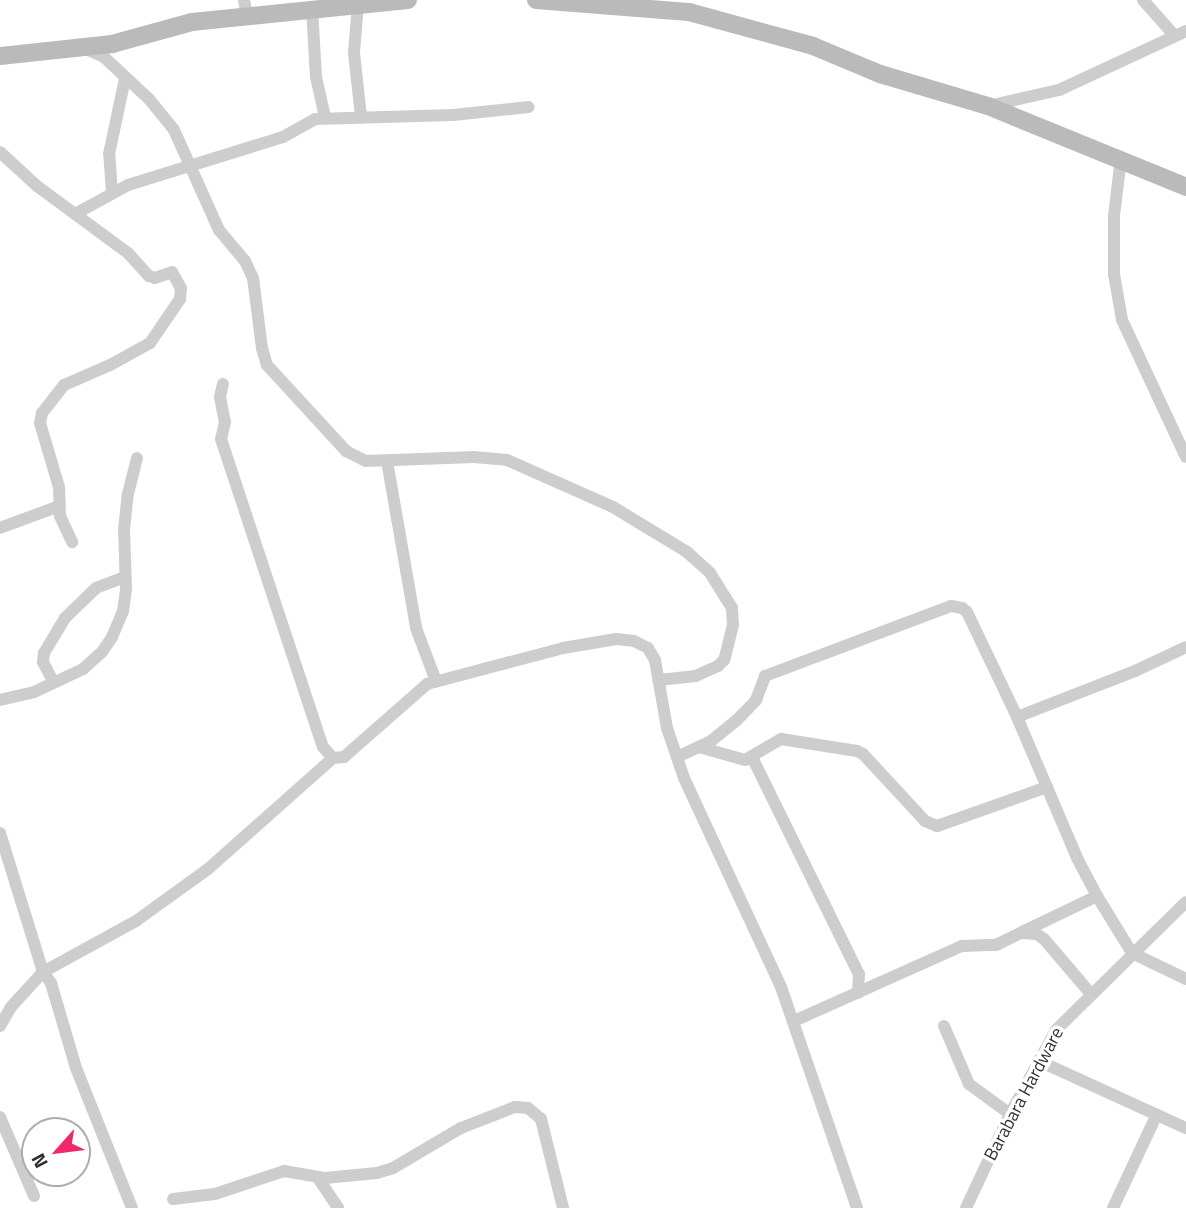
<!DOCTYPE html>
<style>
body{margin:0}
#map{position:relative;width:1186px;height:1208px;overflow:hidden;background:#fff;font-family:"Titillium Web",sans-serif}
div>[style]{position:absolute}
.street>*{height:12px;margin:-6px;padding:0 6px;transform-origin:6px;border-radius:6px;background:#cdcdcd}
.secondary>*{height:18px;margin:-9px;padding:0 9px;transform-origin:9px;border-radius:9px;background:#bababa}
span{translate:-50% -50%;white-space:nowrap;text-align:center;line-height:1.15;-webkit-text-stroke:7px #fff;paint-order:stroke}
.street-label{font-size:18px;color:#303030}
.north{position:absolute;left:21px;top:1117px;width:70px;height:70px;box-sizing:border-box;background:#fff;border:2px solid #acacac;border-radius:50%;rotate:242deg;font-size:19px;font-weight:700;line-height:28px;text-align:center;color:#303030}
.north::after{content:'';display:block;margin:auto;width:24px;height:32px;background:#f2266b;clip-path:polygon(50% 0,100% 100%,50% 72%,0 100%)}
</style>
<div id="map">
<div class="street">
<i style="left:244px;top:0;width:16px;rotate:79deg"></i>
<i style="left:1143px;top:0;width:48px;rotate:48.4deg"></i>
<i style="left:358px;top:4px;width:49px;rotate:94.7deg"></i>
<i style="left:354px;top:53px;width:63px;rotate:83.7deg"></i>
<i style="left:312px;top:8px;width:69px;rotate:86.7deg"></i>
<i style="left:316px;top:77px;width:41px;rotate:77.3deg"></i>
<i style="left:86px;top:49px;width:20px;rotate:24deg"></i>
<i style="left:104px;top:57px;width:62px;rotate:43deg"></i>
<i style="left:149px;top:99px;width:40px;rotate:51deg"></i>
<i style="left:174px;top:130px;width:110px;rotate:65.8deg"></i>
<i style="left:219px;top:230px;width:40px;rotate:50deg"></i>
<i style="left:245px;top:261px;width:19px;rotate:65deg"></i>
<i style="left:253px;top:278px;width:71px;rotate:82.7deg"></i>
<i style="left:262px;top:348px;width:18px;rotate:74deg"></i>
<i style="left:267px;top:365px;width:117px;rotate:47.4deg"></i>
<i style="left:346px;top:451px;width:22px;rotate:27deg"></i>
<i style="left:366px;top:461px;width:108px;rotate:-2.1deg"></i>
<i style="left:474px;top:457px;width:33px;rotate:5deg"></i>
<i style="left:507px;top:460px;width:116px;rotate:23.9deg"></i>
<i style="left:613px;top:507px;width:87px;rotate:31.3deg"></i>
<i style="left:687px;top:552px;width:31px;rotate:42deg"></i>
<i style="left:710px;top:573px;width:41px;rotate:57.8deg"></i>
<i style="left:732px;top:608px;width:17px;rotate:87deg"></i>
<i style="left:733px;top:625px;width:36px;rotate:104deg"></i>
<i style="left:724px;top:660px;width:8px;rotate:135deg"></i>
<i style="left:718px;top:666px;width:24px;rotate:156deg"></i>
<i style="left:696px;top:676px;width:38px;rotate:174deg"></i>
<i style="left:988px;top:106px;width:73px;rotate:-12.7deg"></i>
<i style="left:1059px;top:90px;width:140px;rotate:-24.9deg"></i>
<i style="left:0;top:152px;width:50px;rotate:42.6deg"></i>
<i style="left:37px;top:186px;width:113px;rotate:36.4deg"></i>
<i style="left:128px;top:253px;width:31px;rotate:48deg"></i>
<i style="left:149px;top:276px;width:6px;rotate:18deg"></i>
<i style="left:155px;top:278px;width:18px;rotate:-19deg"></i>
<i style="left:172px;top:272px;width:18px;rotate:61deg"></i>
<i style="left:181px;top:288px;width:11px;rotate:95deg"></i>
<i style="left:180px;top:299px;width:53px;rotate:124.3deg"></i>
<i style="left:150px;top:343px;width:46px;rotate:151.2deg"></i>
<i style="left:110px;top:365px;width:50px;rotate:156.5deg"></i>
<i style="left:64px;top:385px;width:36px;rotate:128deg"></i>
<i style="left:42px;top:413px;width:10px;rotate:101deg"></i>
<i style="left:40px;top:423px;width:67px;rotate:73.5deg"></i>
<i style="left:59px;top:487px;width:29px;rotate:88deg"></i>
<i style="left:60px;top:516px;width:29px;rotate:65deg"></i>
<i style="left:1121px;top:158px;width:58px;rotate:96.9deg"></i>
<i style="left:1114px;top:216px;width:58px;rotate:90deg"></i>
<i style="left:1114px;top:274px;width:47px;rotate:80.1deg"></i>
<i style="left:1122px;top:320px;width:151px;rotate:65deg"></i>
<i style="left:112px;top:193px;width:39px;rotate:-94deg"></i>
<i style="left:109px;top:154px;width:77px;rotate:-78deg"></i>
<i style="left:75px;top:214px;width:60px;rotate:-28.7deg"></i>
<i style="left:128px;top:185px;width:162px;rotate:-17.2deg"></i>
<i style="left:283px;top:137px;width:37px;rotate:-29deg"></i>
<i style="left:315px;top:119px;width:138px;rotate:-1.7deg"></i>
<i style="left:453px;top:115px;width:76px;rotate:-6deg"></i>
<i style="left:223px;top:384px;width:13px;rotate:103deg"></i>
<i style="left:220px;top:397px;width:25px;rotate:79deg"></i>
<i style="left:225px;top:422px;width:17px;rotate:103deg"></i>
<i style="left:221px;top:439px;width:324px;rotate:71.7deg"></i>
<i style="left:323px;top:747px;width:15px;rotate:48deg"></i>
<i style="left:333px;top:758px;width:11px;rotate:-5deg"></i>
<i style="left:344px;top:757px;width:111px;rotate:-41.3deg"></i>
<i style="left:427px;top:684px;width:141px;rotate:-14.8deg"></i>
<i style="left:563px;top:648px;width:54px;rotate:-9.6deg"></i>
<i style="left:616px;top:639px;width:18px;rotate:6deg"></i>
<i style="left:634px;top:641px;width:16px;rotate:27deg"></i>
<i style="left:648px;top:648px;width:14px;rotate:60deg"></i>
<i style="left:655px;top:660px;width:69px;rotate:80deg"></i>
<i style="left:667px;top:728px;width:53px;rotate:71.2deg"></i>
<i style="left:684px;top:778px;width:230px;rotate:65.1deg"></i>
<i style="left:781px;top:987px;width:234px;rotate:71deg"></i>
<i style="left:387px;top:461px;width:169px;rotate:80.1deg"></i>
<i style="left:416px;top:628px;width:57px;rotate:69.3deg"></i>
<i style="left:0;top:528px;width:63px;rotate:-20.4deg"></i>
<i style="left:53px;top:681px;width:21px;rotate:-118deg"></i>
<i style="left:43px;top:662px;width:9px;rotate:-84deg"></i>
<i style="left:44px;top:653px;width:41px;rotate:-59deg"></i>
<i style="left:65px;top:618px;width:43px;rotate:-44.1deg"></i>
<i style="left:96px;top:588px;width:31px;rotate:-21deg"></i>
<i style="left:0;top:700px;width:35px;rotate:-13deg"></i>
<i style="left:34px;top:692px;width:54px;rotate:-25.1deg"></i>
<i style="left:83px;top:669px;width:25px;rotate:-42deg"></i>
<i style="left:102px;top:652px;width:18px;rotate:-56deg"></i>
<i style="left:112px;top:637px;width:28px;rotate:-67deg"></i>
<i style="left:123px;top:611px;width:22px;rotate:-82deg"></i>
<i style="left:126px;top:589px;width:59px;rotate:-91.9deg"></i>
<i style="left:124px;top:530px;width:36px;rotate:-84deg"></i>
<i style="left:128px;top:494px;width:37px;rotate:-76deg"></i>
<i style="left:1017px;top:717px;width:127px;rotate:-21.3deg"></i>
<i style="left:1135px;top:671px;width:56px;rotate:-25.2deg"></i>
<i style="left:699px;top:747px;width:48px;rotate:15.8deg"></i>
<i style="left:745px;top:760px;width:42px;rotate:-30.3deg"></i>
<i style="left:781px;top:739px;width:77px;rotate:9deg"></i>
<i style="left:857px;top:751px;width:7px;rotate:27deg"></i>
<i style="left:863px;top:754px;width:91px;rotate:47.2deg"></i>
<i style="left:925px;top:821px;width:13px;rotate:23deg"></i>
<i style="left:937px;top:826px;width:117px;rotate:-19.5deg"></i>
<i style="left:677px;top:757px;width:38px;rotate:-25deg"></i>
<i style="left:711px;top:741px;width:33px;rotate:-39deg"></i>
<i style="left:737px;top:720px;width:28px;rotate:-46deg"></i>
<i style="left:756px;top:700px;width:26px;rotate:-69deg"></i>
<i style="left:765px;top:676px;width:199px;rotate:-20.6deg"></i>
<i style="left:951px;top:606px;width:11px;rotate:10deg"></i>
<i style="left:962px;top:608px;width:6px;rotate:39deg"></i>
<i style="left:967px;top:612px;width:116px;rotate:64.5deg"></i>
<i style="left:1017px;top:717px;width:153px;rotate:66.9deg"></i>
<i style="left:1077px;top:858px;width:43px;rotate:62.2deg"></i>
<i style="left:1097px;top:896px;width:67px;rotate:58.4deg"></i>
<i style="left:1132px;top:953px;width:60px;rotate:25.7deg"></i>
<i style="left:752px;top:757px;width:242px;rotate:63.8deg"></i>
<i style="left:859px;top:974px;width:19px;rotate:93deg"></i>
<i style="left:0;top:833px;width:145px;rotate:72.8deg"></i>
<i style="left:43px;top:972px;width:14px;rotate:54deg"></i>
<i style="left:51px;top:983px;width:89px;rotate:73.6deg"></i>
<i style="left:76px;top:1068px;width:151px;rotate:68.2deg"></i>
<i style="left:1022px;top:932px;width:83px;rotate:-25.6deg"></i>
<i style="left:794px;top:1021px;width:184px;rotate:-24.1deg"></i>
<i style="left:962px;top:946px;width:34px;rotate:-2deg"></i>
<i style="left:996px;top:945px;width:28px;rotate:-26deg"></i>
<i style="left:1021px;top:933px;width:16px;rotate:4deg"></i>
<i style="left:1037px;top:934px;width:9px;rotate:36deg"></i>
<i style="left:1044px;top:939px;width:72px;rotate:49.5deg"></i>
<i style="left:0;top:1026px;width:22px;rotate:-60deg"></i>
<i style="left:11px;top:1007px;width:47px;rotate:-47.6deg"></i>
<i style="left:43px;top:972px;width:106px;rotate:-28.7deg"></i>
<i style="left:136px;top:921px;width:89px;rotate:-35.8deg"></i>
<i style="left:208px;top:869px;width:167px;rotate:-41.6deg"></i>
<i style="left:944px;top:1026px;width:63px;rotate:66.7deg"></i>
<i style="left:969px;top:1084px;width:51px;rotate:36.2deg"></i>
<i style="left:1039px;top:1061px;width:162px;rotate:24.5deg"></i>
<i style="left:0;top:1117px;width:86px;rotate:66.7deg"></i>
<i style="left:318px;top:1178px;width:36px;rotate:56deg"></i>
<i style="left:173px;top:1199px;width:42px;rotate:-6.8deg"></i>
<i style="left:215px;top:1194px;width:73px;rotate:-18.4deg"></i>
<i style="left:284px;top:1171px;width:42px;rotate:9.7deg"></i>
<i style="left:325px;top:1178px;width:52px;rotate:-5.5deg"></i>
<i style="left:377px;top:1173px;width:17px;rotate:-17deg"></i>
<i style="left:393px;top:1168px;width:79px;rotate:-30.5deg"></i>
<i style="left:461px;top:1128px;width:58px;rotate:-21.3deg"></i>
<i style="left:515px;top:1107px;width:13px;rotate:4deg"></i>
<i style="left:528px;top:1108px;width:17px;rotate:40deg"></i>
<i style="left:541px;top:1119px;width:92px;rotate:76.1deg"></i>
<i style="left:966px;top:1208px;width:104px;rotate:-64.9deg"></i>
<i style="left:1010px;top:1114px;width:96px;rotate:-61.3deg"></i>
<i style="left:1056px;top:1030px;width:182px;rotate:-44.6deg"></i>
<i style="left:1113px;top:1208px;width:102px;rotate:-64.9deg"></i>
</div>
<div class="secondary">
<i style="left:536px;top:0;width:153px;rotate:4.5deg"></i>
<i style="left:689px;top:12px;width:129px;rotate:15.3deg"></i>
<i style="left:813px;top:46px;width:73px;rotate:22.7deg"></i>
<i style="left:880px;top:74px;width:113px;rotate:16.5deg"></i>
<i style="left:988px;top:106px;width:214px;rotate:22.2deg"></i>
<i style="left:0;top:56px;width:113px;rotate:-6.1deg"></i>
<i style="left:112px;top:44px;width:83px;rotate:-15.4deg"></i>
<i style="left:192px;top:22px;width:217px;rotate:-5.8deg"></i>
</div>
<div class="street-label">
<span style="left:1024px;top:1094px;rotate:-62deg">Barabara Hardware</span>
</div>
<div class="north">N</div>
</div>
